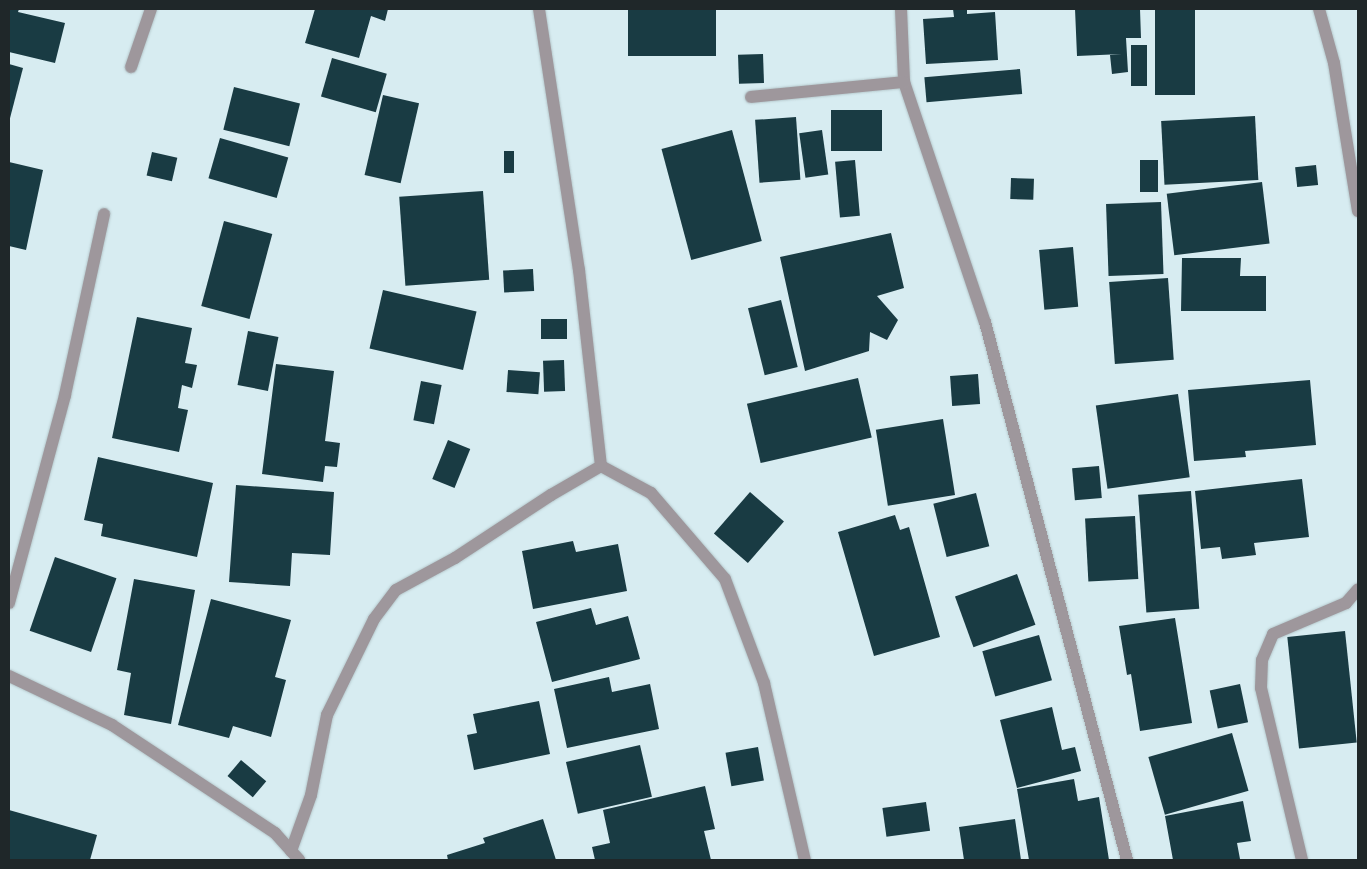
<!DOCTYPE html>
<style>
body{margin:0}
#map{position:relative;width:1367px;height:869px;overflow:hidden;background:#d7ecf1;font-family:"Titillium Web",sans-serif}
div>[style]{position:absolute}
.building>*{inset:0;background:#193b43;transform-origin:0 0}
.roads{filter:drop-shadow(0 0 1px #b6c9cd) drop-shadow(0 0 1px #b6c9cd)}
.minor>*{height:12px;margin:-6px;padding:0 6px;transform-origin:6px;border-radius:6px;background:#9e979c}
span{translate:-50% -50%;white-space:nowrap;text-align:center;line-height:1.15;-webkit-text-stroke:5px #e4f9fe;paint-order:stroke}
.frame{position:absolute;inset:0;border:10px solid #1f2729;pointer-events:none}
</style>
<div id="map">
<div class="building">
<i style="clip-path:polygon(9px 9px,19px 9px,18px 12px,65px 23px,55px 63px,9px 52px)"></i>
<i style="clip-path:polygon(315px 9px,388px 9px,385px 21px,371px 16px,359px 58px,305px 43px)"></i>
<i style="left:628px;top:9px;width:88px;height:47px"></i>
<i style="clip-path:polygon(953px 9px,967px 9px,967px 14px,995px 12px,998px 60px,926px 64px,923px 19px,954px 17px)"></i>
<i style="clip-path:polygon(1075px 9px,1140px 9px,1141px 38px,1126px 38px,1128px 72px,1112px 74px,1110px 55px,1122px 54px,1077px 56px)"></i>
<i style="left:1155px;top:9px;width:40px;height:86px"></i>
<i style="left:1131px;top:45px;width:16px;height:41px"></i>
<i style="left:763px;top:54px;width:29px;height:25px;rotate:88deg"></i>
<i style="left:332px;top:58px;width:57px;height:40px;rotate:16deg"></i>
<i style="clip-path:polygon(9px 64px,23px 68px,9px 122px)"></i>
<i style="left:1020px;top:69px;width:25px;height:96px;rotate:85deg"></i>
<i style="left:234px;top:87px;width:68px;height:44px;rotate:14deg"></i>
<i style="left:383px;top:95px;width:37px;height:82px;rotate:13deg"></i>
<i style="left:882px;top:110px;width:41px;height:51px;rotate:90deg"></i>
<i style="left:1255px;top:116px;width:64px;height:94px;rotate:87deg"></i>
<i style="left:796px;top:117px;width:63px;height:41px;rotate:86deg"></i>
<i style="left:732px;top:130px;width:115px;height:73px;rotate:75deg"></i>
<i style="left:822px;top:130px;width:45px;height:23px;rotate:82deg"></i>
<i style="left:220px;top:138px;width:71px;height:42px;rotate:16deg"></i>
<i style="left:504px;top:151px;width:10px;height:22px"></i>
<i style="left:152px;top:152px;width:26px;height:24px;rotate:13deg"></i>
<i style="left:855px;top:160px;width:56px;height:20px;rotate:85deg"></i>
<i style="left:1140px;top:160px;width:18px;height:32px"></i>
<i style="clip-path:polygon(9px 162px,43px 170px,26px 250px,9px 246px)"></i>
<i style="left:1316px;top:165px;width:20px;height:21px;rotate:84deg"></i>
<i style="left:1011px;top:178px;width:23px;height:21px;rotate:2deg"></i>
<i style="left:1262px;top:182px;width:62px;height:96px;rotate:83deg"></i>
<i style="left:483px;top:191px;width:89px;height:84px;rotate:86deg"></i>
<i style="left:1161px;top:202px;width:72px;height:55px;rotate:88deg"></i>
<i style="left:224px;top:221px;width:50px;height:88px;rotate:15deg"></i>
<i style="clip-path:polygon(891px 233px,904px 288px,877px 296px,898px 320px,887px 340px,870px 332px,869px 351px,805px 371px,780px 257px)"></i>
<i style="left:1073px;top:247px;width:60px;height:34px;rotate:85deg"></i>
<i style="clip-path:polygon(1182px 258px,1241px 258px,1240px 276px,1266px 276px,1266px 311px,1181px 311px)"></i>
<i style="left:533px;top:269px;width:22px;height:30px;rotate:87deg"></i>
<i style="left:1168px;top:278px;width:82px;height:59px;rotate:86deg"></i>
<i style="left:383px;top:290px;width:96px;height:60px;rotate:13deg"></i>
<i style="left:781px;top:300px;width:69px;height:34px;rotate:76deg"></i>
<i style="clip-path:polygon(137px 317px,192px 328px,185px 363px,197px 365px,192px 388px,182px 385px,178px 408px,188px 410px,179px 452px,112px 438px)"></i>
<i style="left:567px;top:319px;width:20px;height:26px;rotate:90deg"></i>
<i style="left:248px;top:331px;width:31px;height:55px;rotate:11deg"></i>
<i style="left:564px;top:360px;width:31px;height:21px;rotate:88deg"></i>
<i style="clip-path:polygon(276px 364px,334px 371px,325px 441px,340px 443px,337px 467px,325px 466px,323px 482px,262px 474px)"></i>
<i style="left:508px;top:370px;width:32px;height:22px;rotate:4deg"></i>
<i style="left:978px;top:374px;width:30px;height:28px;rotate:86deg"></i>
<i style="left:858px;top:378px;width:61px;height:114px;rotate:77deg"></i>
<i style="clip-path:polygon(1310px 380px,1316px 445px,1245px 451px,1246px 457px,1194px 461px,1188px 390px)"></i>
<i style="left:421px;top:381px;width:21px;height:40px;rotate:11deg"></i>
<i style="left:1178px;top:394px;width:84px;height:83px;rotate:82deg"></i>
<i style="left:943px;top:419px;width:77px;height:68px;rotate:81deg"></i>
<i style="left:448px;top:440px;width:24px;height:42px;rotate:22deg"></i>
<i style="clip-path:polygon(98px 457px,213px 483px,197px 557px,101px 536px,103px 524px,84px 520px)"></i>
<i style="left:1099px;top:466px;width:32px;height:27px;rotate:85deg"></i>
<i style="clip-path:polygon(1302px 479px,1309px 537px,1254px 543px,1256px 555px,1222px 559px,1220px 547px,1201px 549px,1195px 491px)"></i>
<i style="clip-path:polygon(236px 485px,334px 492px,330px 555px,292px 553px,290px 586px,229px 582px)"></i>
<i style="left:1191px;top:491px;width:118px;height:53px;rotate:86deg"></i>
<i style="left:750px;top:492px;width:45px;height:55px;rotate:41deg"></i>
<i style="left:976px;top:493px;width:55px;height:44px;rotate:76deg"></i>
<i style="clip-path:polygon(895px 515px,900px 530px,909px 527px,940px 637px,874px 656px,838px 532px)"></i>
<i style="left:1135px;top:516px;width:63px;height:50px;rotate:87deg"></i>
<i style="clip-path:polygon(573px 541px,576px 552px,618px 544px,627px 591px,533px 609px,522px 551px)"></i>
<i style="left:55px;top:557px;width:65px;height:78px;rotate:19deg"></i>
<i style="left:1017px;top:574px;width:54px;height:66px;rotate:70deg"></i>
<i style="clip-path:polygon(134px 579px,195px 590px,171px 724px,124px 715px,131px 673px,117px 670px)"></i>
<i style="clip-path:polygon(211px 599px,291px 620px,275px 677px,286px 680px,271px 737px,233px 726px,229px 738px,178px 725px)"></i>
<i style="clip-path:polygon(591px 608px,596px 625px,628px 616px,640px 659px,552px 682px,536px 622px)"></i>
<i style="clip-path:polygon(1175px 618px,1192px 723px,1140px 731px,1131px 674px,1127px 675px,1119px 626px)"></i>
<i style="left:1345px;top:631px;width:112px;height:58px;rotate:84deg"></i>
<i style="left:1039px;top:635px;width:47px;height:59px;rotate:74deg"></i>
<i style="clip-path:polygon(609px 677px,612px 692px,650px 684px,659px 729px,567px 748px,554px 689px)"></i>
<i style="left:1240px;top:684px;width:39px;height:31px;rotate:78deg"></i>
<i style="clip-path:polygon(539px 701px,550px 754px,474px 770px,467px 735px,477px 733px,473px 714px)"></i>
<i style="clip-path:polygon(1052px 707px,1062px 750px,1075px 747px,1081px 771px,1017px 788px,1000px 720px)"></i>
<i style="left:1232px;top:733px;width:60px;height:87px;rotate:74deg"></i>
<i style="left:640px;top:745px;width:53px;height:76px;rotate:77deg"></i>
<i style="left:758px;top:747px;width:34px;height:33px;rotate:80deg"></i>
<i style="left:241px;top:760px;width:33px;height:21px;rotate:40deg"></i>
<i style="clip-path:polygon(1074px 779px,1078px 801px,1099px 797px,1109px 860px,1029px 860px,1017px 789px)"></i>
<i style="clip-path:polygon(705px 786px,715px 829px,704px 831px,711px 860px,595px 860px,592px 847px,610px 843px,603px 810px)"></i>
<i style="clip-path:polygon(1243px 801px,1251px 841px,1237px 843px,1240px 859px,1173px 860px,1165px 816px)"></i>
<i style="left:926px;top:802px;width:29px;height:44px;rotate:82deg"></i>
<i style="clip-path:polygon(9px 810px,97px 835px,90px 860px,9px 860px)"></i>
<i style="clip-path:polygon(543px 819px,556px 860px,448px 860px,447px 855px,485px 843px,483px 838px)"></i>
<i style="clip-path:polygon(1015px 819px,1021px 860px,964px 860px,959px 827px)"></i>
</div>
<div class="roads">
<div class="minor">
<i style="left:539px;top:9px;width:264px;rotate:81.3deg"></i>
<i style="left:579px;top:270px;width:197px;rotate:83.6deg"></i>
<i style="left:901px;top:9px;width:73px;rotate:87.6deg"></i>
<i style="left:904px;top:82px;width:253px;rotate:71.4deg"></i>
<i style="left:985px;top:322px;width:556px;rotate:75.21deg"></i>
<i style="left:1319px;top:9px;width:56px;rotate:74.5deg"></i>
<i style="left:1334px;top:63px;width:150px;rotate:80.8deg"></i>
<i style="left:131px;top:67px;width:61px;rotate:-71deg"></i>
<i style="left:751px;top:97px;width:154px;rotate:-5.6deg"></i>
<i style="left:601px;top:466px;width:57px;rotate:28.4deg"></i>
<i style="left:651px;top:493px;width:113px;rotate:49.3deg"></i>
<i style="left:725px;top:579px;width:111px;rotate:69.4deg"></i>
<i style="left:764px;top:683px;width:182px;rotate:77deg"></i>
<i style="left:9px;top:603px;width:215px;rotate:-74.9deg"></i>
<i style="left:65px;top:395px;width:185px;rotate:-77.8deg"></i>
<i style="left:9px;top:676px;width:114px;rotate:25.4deg"></i>
<i style="left:112px;top:725px;width:196px;rotate:33.5deg"></i>
<i style="left:275px;top:833px;width:36px;rotate:48deg"></i>
<i style="left:291px;top:851px;width:59px;rotate:-70.3deg"></i>
<i style="left:311px;top:795px;width:82px;rotate:-78.7deg"></i>
<i style="left:327px;top:715px;width:107px;rotate:-63.9deg"></i>
<i style="left:374px;top:619px;width:36px;rotate:-53deg"></i>
<i style="left:396px;top:590px;width:67px;rotate:-28.5deg"></i>
<i style="left:455px;top:558px;width:115px;rotate:-33.3deg"></i>
<i style="left:551px;top:495px;width:58px;rotate:-30.1deg"></i>
<i style="left:1302px;top:860px;width:177px;rotate:-103.4deg"></i>
<i style="left:1261px;top:688px;width:28px;rotate:-88deg"></i>
<i style="left:1262px;top:660px;width:28px;rotate:-67deg"></i>
<i style="left:1273px;top:634px;width:79px;rotate:-23deg"></i>
<i style="left:1346px;top:603px;width:18px;rotate:-49deg"></i>
</div>
</div>
<div class="frame"></div>
</div>
